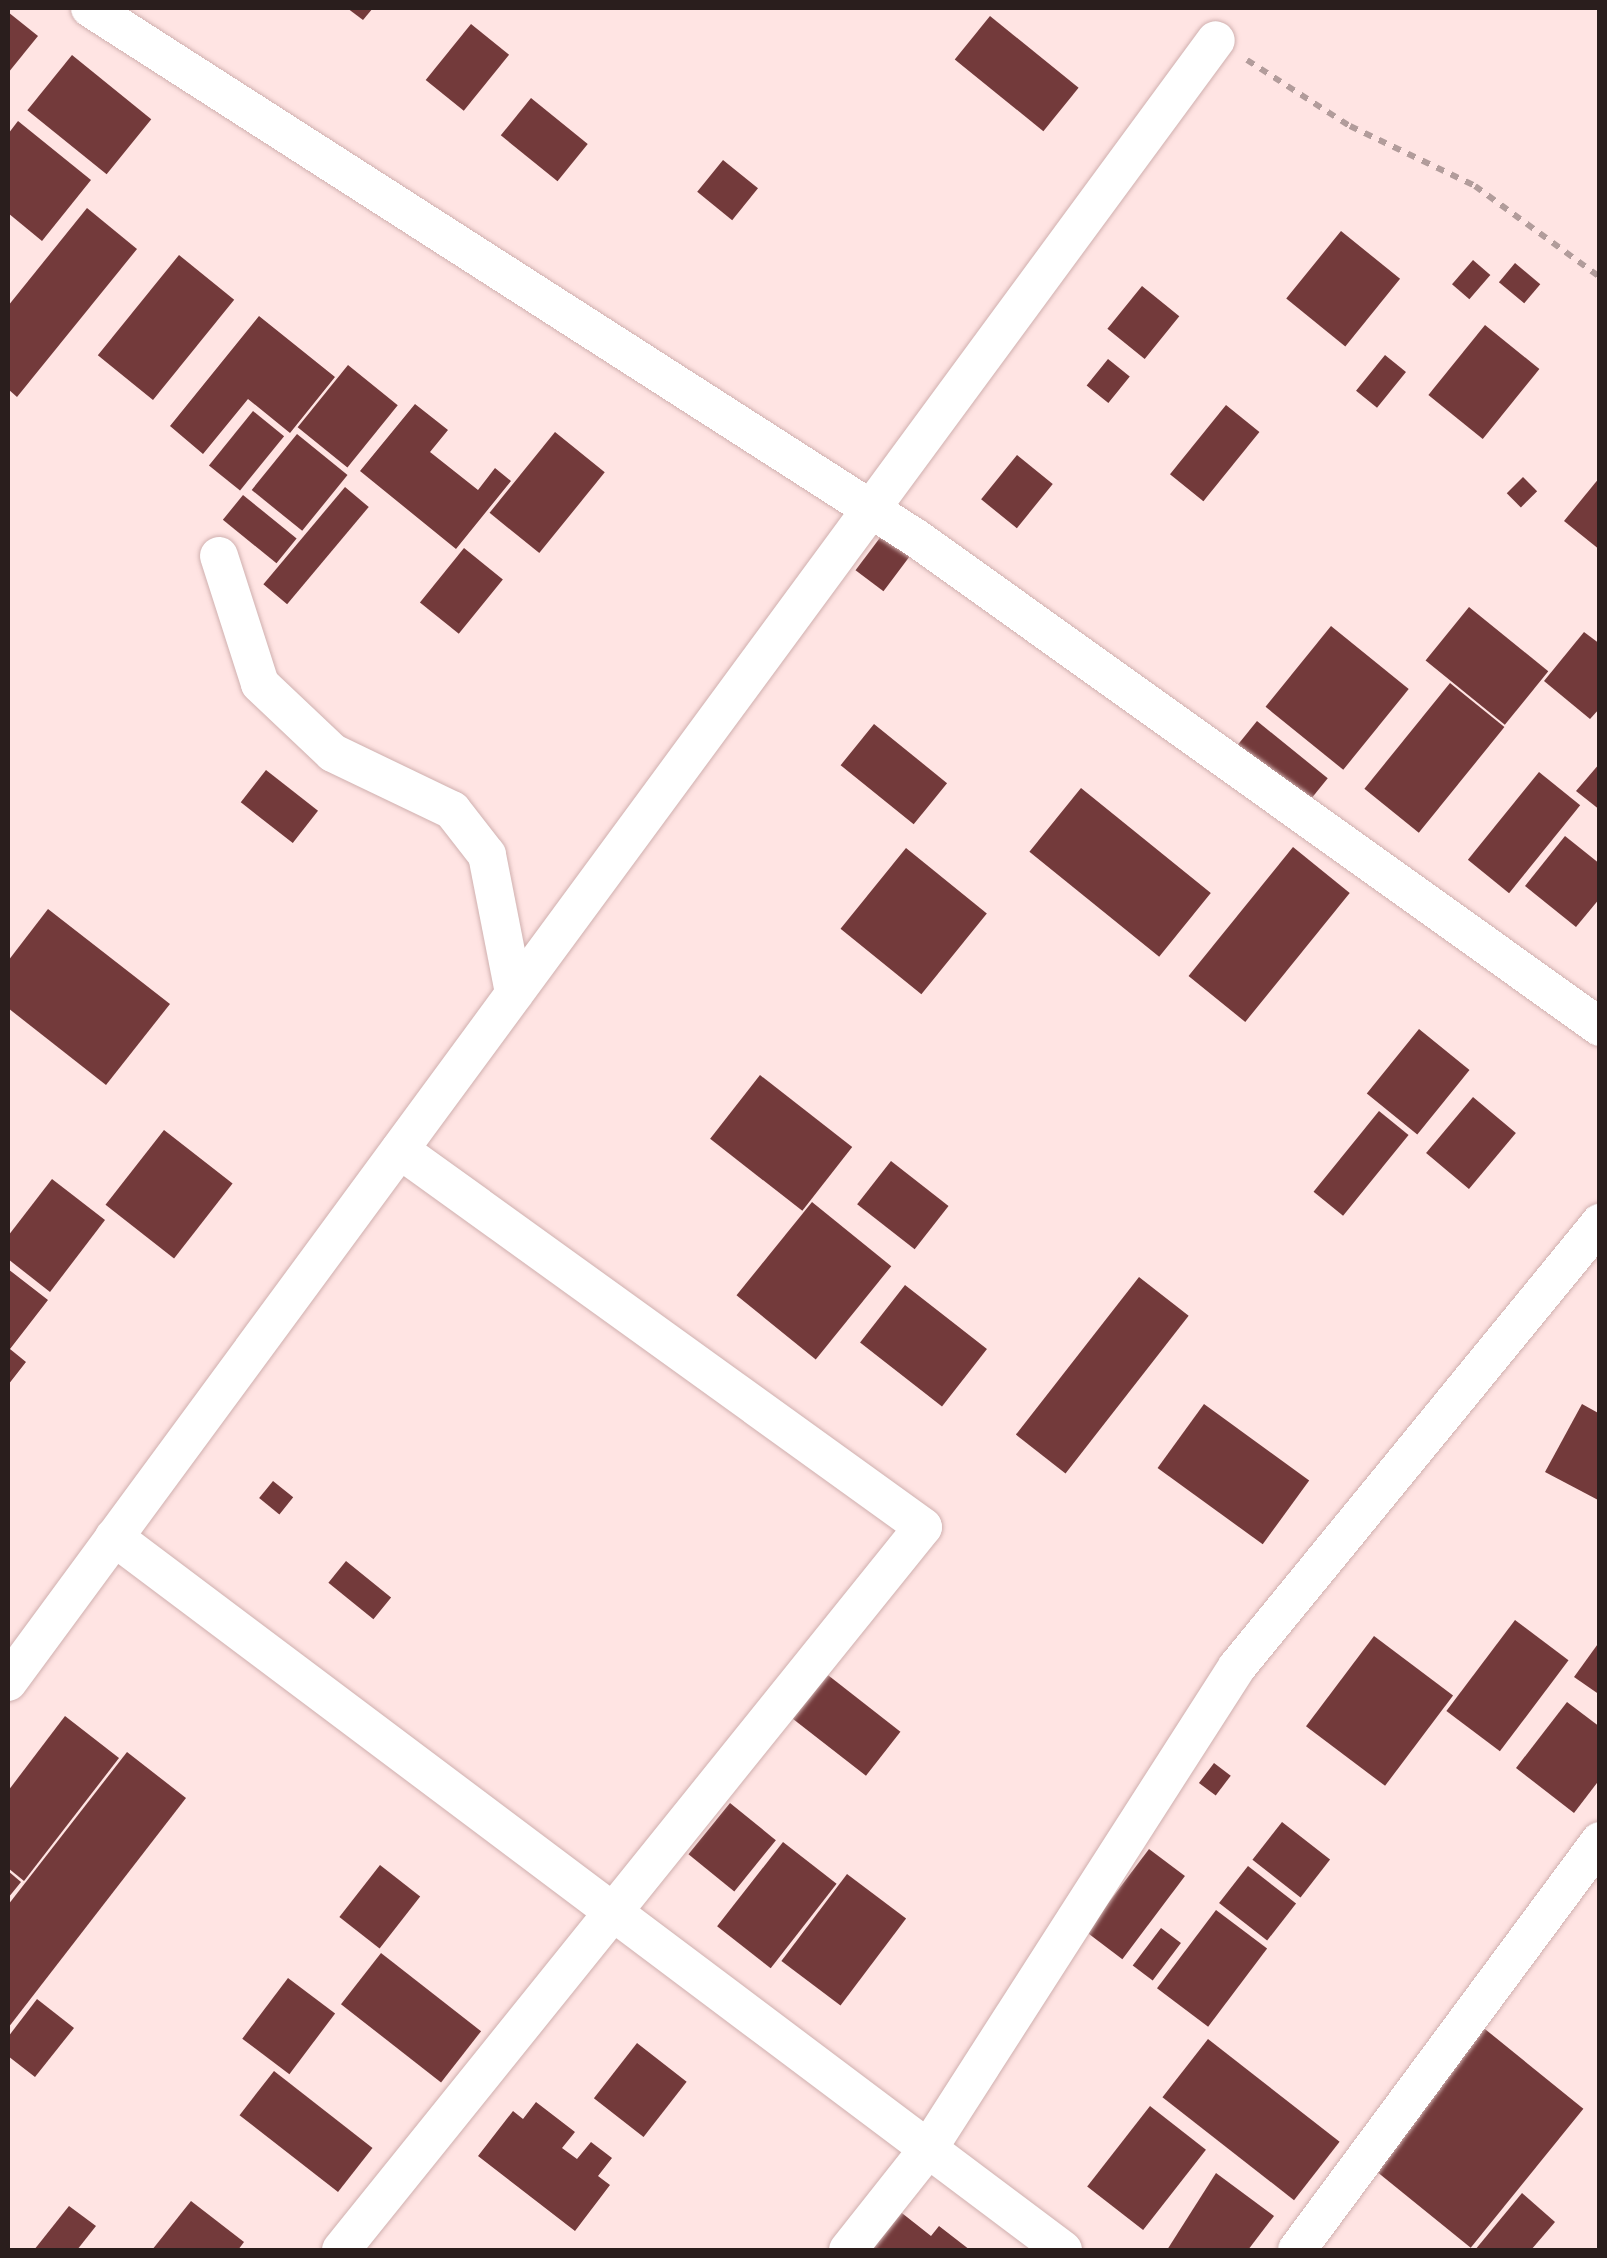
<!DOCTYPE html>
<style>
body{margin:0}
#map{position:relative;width:1607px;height:2258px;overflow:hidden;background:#ffe4e3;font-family:Cabin,sans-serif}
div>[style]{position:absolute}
.building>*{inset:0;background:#733a3b;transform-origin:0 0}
.path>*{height:6px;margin-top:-3px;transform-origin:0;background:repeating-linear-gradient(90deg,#b29c9b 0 8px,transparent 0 16px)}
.roads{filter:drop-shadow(0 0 2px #d0b0af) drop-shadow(0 0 2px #d0b0af)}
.street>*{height:38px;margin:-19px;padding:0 19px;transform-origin:19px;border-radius:19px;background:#fff}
span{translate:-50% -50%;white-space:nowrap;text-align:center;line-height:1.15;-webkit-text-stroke:10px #ffe4e3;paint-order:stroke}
.frame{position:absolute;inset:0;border:10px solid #2a1e1d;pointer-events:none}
</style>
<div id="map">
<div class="building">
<i style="clip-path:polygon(347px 8px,373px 8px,363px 20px)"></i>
<i style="clip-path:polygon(8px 12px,38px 36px,8px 73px)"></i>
<i style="left:990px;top:16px;width:114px;height:56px;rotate:39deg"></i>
<i style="left:471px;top:24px;width:49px;height:72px;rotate:39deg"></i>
<i style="left:72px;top:55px;width:102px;height:71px;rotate:39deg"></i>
<i style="left:531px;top:98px;width:73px;height:48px;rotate:39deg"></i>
<i style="clip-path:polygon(18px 121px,91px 180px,42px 241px,8px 213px,8px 134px)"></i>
<i style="left:723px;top:160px;width:45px;height:41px;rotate:39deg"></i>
<i style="clip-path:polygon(87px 208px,137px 249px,17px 397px,8px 389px,8px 306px)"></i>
<i style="left:1341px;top:231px;width:76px;height:87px;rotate:39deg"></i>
<i style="left:179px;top:255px;width:71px;height:129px;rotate:39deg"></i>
<i style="left:1473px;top:260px;width:23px;height:32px;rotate:41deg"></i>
<i style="left:1515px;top:263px;width:33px;height:25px;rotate:40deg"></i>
<i style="left:1142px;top:286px;width:48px;height:55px;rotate:39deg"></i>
<i style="clip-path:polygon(259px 316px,335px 377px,290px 433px,248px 399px,203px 454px,170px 426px)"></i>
<i style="left:1485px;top:325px;width:70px;height:90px;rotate:39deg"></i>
<i style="left:1385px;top:355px;width:27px;height:46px;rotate:39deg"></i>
<i style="left:1108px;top:359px;width:28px;height:34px;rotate:39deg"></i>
<i style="left:348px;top:365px;width:64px;height:80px;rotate:39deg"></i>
<i style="clip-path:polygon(415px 404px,448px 430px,430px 452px,478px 490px,495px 468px,511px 481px,456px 549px,360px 471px)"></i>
<i style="left:1226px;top:405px;width:43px;height:89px;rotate:39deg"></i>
<i style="left:253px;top:411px;width:40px;height:70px;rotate:39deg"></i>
<i style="left:555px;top:432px;width:64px;height:104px;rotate:39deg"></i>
<i style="left:297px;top:434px;width:65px;height:72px;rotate:39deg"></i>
<i style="left:1017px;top:455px;width:46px;height:57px;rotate:39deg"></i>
<i style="left:1523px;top:477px;width:20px;height:23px;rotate:45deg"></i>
<i style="clip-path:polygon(1600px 477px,1600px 550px,1564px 521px)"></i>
<i style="left:345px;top:487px;width:31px;height:127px;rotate:40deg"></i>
<i style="left:243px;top:495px;width:69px;height:32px;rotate:39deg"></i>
<i style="left:882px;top:535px;width:35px;height:44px;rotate:37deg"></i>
<i style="left:464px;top:548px;width:50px;height:70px;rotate:39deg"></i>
<i style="left:1469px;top:607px;width:102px;height:69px;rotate:39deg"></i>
<i style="left:1331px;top:626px;width:100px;height:104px;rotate:39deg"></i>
<i style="clip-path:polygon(1584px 632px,1600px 644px,1600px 708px,1590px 719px,1544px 681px)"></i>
<i style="left:1450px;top:683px;width:70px;height:136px;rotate:39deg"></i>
<i style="left:1257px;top:721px;width:91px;height:36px;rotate:39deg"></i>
<i style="left:874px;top:724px;width:94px;height:53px;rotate:39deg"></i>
<i style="clip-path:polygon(1600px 763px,1600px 810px,1576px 791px)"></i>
<i style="left:266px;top:770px;width:66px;height:41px;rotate:38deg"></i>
<i style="left:1539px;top:772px;width:53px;height:113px;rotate:39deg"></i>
<i style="left:1081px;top:788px;width:167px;height:82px;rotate:39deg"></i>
<i style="clip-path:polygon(1565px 836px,1600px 864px,1600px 898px,1576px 927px,1525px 886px)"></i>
<i style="left:1293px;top:847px;width:73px;height:166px;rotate:39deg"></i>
<i style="left:906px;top:848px;width:104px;height:104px;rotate:39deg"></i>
<i style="clip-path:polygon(48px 909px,170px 1004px,106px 1085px,8px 1008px,8px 961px)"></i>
<i style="left:1419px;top:1029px;width:65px;height:83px;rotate:39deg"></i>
<i style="left:760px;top:1075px;width:117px;height:81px;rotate:38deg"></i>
<i style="left:1473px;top:1097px;width:56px;height:73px;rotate:40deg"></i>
<i style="left:1379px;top:1111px;width:38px;height:104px;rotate:39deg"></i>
<i style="left:164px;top:1130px;width:87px;height:95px;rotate:38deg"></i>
<i style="left:891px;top:1161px;width:73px;height:55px;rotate:38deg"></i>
<i style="clip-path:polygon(52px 1179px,105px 1220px,50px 1292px,8px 1259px,8px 1236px)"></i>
<i style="left:812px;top:1202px;width:102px;height:120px;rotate:39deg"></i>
<i style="clip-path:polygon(8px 1269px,48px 1300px,10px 1349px,26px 1362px,8px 1385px)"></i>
<i style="left:1139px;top:1277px;width:63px;height:200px;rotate:38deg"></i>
<i style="left:905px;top:1285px;width:104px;height:73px;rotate:38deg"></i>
<i style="left:1204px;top:1404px;width:130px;height:79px;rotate:36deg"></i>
<i style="clip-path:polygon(1582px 1404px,1600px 1414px,1600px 1501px,1545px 1472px)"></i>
<i style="left:273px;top:1481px;width:26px;height:22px;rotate:39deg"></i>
<i style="left:346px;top:1561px;width:58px;height:28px;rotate:39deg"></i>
<i style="left:1515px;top:1620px;width:67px;height:114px;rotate:37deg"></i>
<i style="left:1374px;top:1636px;width:99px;height:113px;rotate:37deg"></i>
<i style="clip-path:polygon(1600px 1641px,1600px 1695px,1574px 1677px)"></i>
<i style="left:824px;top:1672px;width:97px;height:56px;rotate:38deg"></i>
<i style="clip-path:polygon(1567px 1702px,1600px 1727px,1600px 1779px,1574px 1813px,1516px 1768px)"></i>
<i style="clip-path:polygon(65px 1716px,119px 1758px,24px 1881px,8px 1868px,8px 1791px)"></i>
<i style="clip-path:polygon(127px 1752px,186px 1798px,8px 2028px,8px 1905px)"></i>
<i style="left:1214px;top:1763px;width:21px;height:25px;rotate:37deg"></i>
<i style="left:730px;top:1803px;width:59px;height:66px;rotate:39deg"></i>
<i style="left:1282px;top:1822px;width:61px;height:48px;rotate:38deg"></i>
<i style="left:783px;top:1842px;width:68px;height:107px;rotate:38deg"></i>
<i style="left:1149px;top:1849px;width:45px;height:104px;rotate:37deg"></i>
<i style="left:380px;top:1865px;width:51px;height:66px;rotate:38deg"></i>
<i style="left:1248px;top:1866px;width:61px;height:47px;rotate:38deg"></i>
<i style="clip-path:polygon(8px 1871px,21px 1882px,8px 1898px)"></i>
<i style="left:847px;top:1874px;width:74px;height:109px;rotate:37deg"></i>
<i style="left:1216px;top:1910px;width:64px;height:98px;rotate:37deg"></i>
<i style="left:1161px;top:1928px;width:25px;height:47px;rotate:37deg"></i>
<i style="left:381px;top:1953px;width:127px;height:65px;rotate:38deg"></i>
<i style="left:288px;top:1978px;width:59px;height:76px;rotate:37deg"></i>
<i style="clip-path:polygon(37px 1999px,74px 2028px,35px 2077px,8px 2056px,8px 2037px)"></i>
<i style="left:1480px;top:2025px;width:133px;height:179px;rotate:39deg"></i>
<i style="left:1208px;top:2039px;width:167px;height:74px;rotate:38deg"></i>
<i style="left:637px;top:2043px;width:63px;height:70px;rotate:38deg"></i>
<i style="left:274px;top:2071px;width:125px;height:56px;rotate:38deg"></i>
<i style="clip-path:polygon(536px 2102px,575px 2132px,562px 2148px,577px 2159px,591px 2142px,612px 2158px,598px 2176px,610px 2185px,575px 2231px,478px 2156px,513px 2111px,523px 2119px)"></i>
<i style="left:1150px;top:2106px;width:71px;height:102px;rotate:38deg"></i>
<i style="clip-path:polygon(1216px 2173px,1274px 2216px,1248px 2250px,1167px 2250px)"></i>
<i style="clip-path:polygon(1522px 2193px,1555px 2222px,1531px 2250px,1475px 2250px)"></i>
<i style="clip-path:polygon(191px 2201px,244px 2242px,238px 2250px,152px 2250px)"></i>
<i style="clip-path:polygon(69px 2206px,96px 2226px,77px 2250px,34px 2250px)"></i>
<i style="clip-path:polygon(893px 2206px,931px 2236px,939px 2226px,970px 2250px,858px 2250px)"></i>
</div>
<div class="path">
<i style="left:1247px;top:60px;width:122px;rotate:32.7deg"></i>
<i style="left:1350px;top:126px;width:139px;rotate:25.6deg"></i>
<i style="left:1475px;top:186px;width:155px;rotate:36.1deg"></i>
</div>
<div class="roads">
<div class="street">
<i style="left:90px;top:8px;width:981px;rotate:32.69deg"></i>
<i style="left:916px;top:538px;width:841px;rotate:35.56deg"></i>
<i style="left:219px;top:556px;width:134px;rotate:72.2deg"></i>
<i style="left:260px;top:684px;width:100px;rotate:43.4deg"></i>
<i style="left:333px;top:753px;width:132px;rotate:25.6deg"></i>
<i style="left:452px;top:810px;width:57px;rotate:52.1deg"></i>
<i style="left:487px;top:855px;width:141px;rotate:78.9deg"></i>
<i style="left:114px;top:1537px;width:1187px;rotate:36.92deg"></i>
<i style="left:8px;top:1682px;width:2038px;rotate:-53.66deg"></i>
<i style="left:341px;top:2250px;width:928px;rotate:-51.17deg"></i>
<i style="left:923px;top:1527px;width:645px;rotate:-144.21deg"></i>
<i style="left:848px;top:2250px;width:129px;rotate:-51.6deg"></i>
<i style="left:928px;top:2149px;width:573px;rotate:-57.34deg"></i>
<i style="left:1237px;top:1667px;width:574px;rotate:-50.73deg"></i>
<i style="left:1297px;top:2250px;width:509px;rotate:-53.47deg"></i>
</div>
</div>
<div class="frame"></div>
</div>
